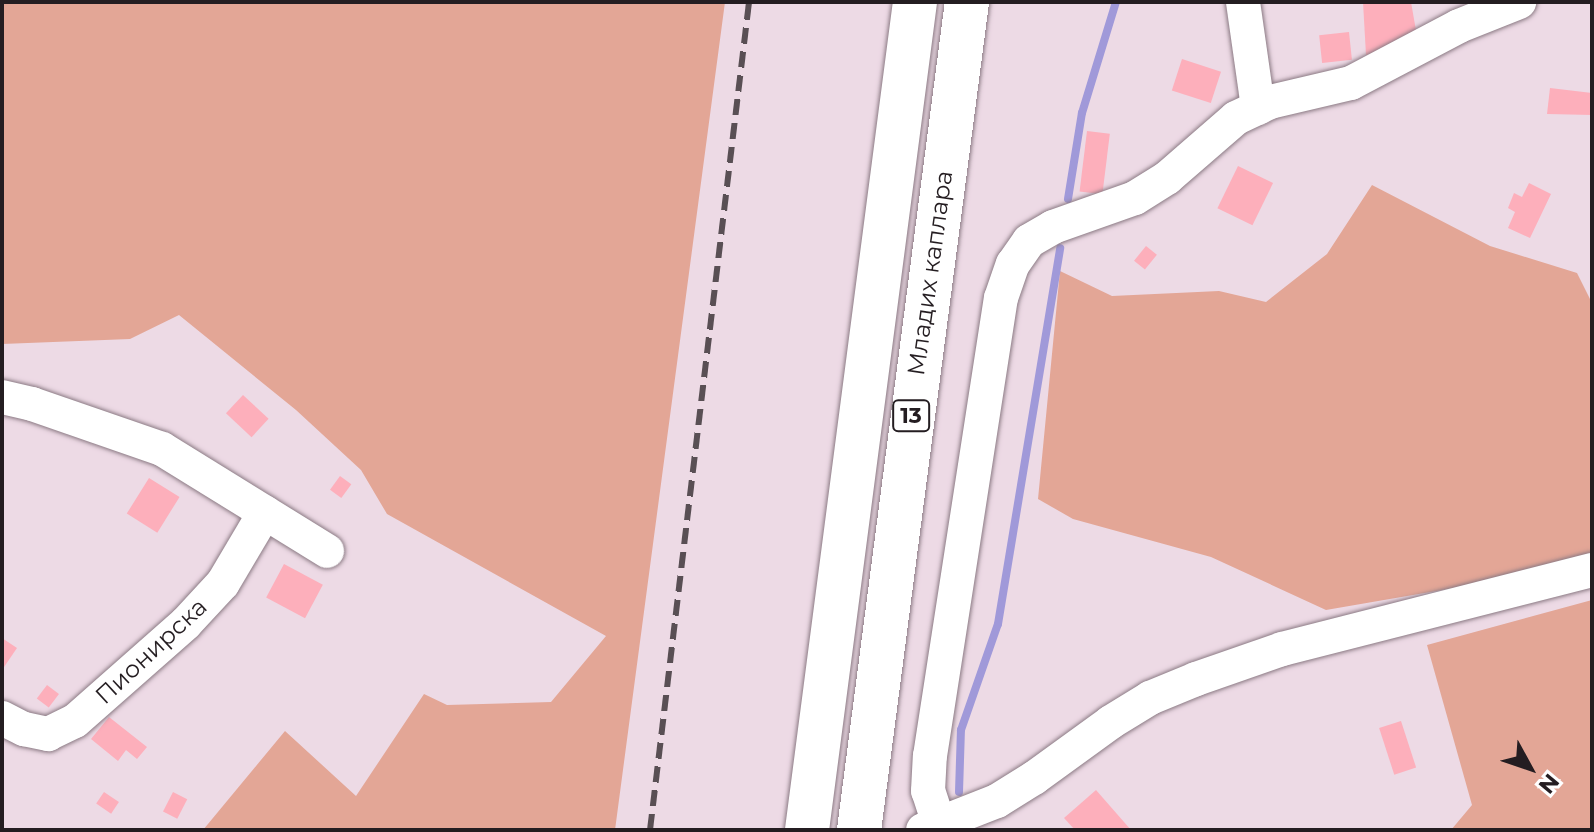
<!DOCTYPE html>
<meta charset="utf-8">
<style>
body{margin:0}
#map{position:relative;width:1594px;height:832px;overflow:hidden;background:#eddae5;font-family:Montserrat,sans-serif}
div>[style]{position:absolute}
.green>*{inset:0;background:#e3a696}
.stream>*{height:8px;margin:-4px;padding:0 4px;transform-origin:4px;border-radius:4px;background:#a099d9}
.building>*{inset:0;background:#fdafbb;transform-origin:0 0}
.roads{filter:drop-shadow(0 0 2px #8b7a84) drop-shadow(0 0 2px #8b7a84)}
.minor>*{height:34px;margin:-17px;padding:0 17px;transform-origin:17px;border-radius:17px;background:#fff}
.highway>*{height:44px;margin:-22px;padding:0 22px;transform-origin:22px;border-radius:22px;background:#fff}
.rail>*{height:6px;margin-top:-3px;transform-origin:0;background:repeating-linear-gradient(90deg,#594f54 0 16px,transparent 0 24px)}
span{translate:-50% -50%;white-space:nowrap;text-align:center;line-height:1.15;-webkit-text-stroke:7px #fff;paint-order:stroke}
.shield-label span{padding:2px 6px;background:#fff;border:2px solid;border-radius:6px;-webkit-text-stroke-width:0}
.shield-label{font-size:22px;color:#241d21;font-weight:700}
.street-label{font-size:24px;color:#241d21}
.frame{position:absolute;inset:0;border:4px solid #241d21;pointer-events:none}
.north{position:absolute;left:1490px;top:728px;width:80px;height:80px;-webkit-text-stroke:6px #fff;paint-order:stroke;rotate:130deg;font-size:22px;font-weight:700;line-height:32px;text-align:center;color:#241d21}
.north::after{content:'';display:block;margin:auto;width:28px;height:36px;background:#241d21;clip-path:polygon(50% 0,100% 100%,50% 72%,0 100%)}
</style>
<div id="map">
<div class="green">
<i style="clip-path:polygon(2px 2px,725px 2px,615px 830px,203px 830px,285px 731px,356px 796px,424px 694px,447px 705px,551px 702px,606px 636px,387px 514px,361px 470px,296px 410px,179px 315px,130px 339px,2px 344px)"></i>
<i style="clip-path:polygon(1372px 185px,1490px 246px,1577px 273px,1592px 303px,1592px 559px,1540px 573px,1326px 610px,1211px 557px,1073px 519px,1038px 499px,1060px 271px,1112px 296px,1219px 291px,1266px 302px,1327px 254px)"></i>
<i style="clip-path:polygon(1592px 600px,1592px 830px,1451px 830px,1472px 805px,1427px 645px)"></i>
</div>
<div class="stream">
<i style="left:1068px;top:199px;width:87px;rotate:-80.8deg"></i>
<i style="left:1082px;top:113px;width:116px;rotate:-73deg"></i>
<i style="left:959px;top:792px;width:62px;rotate:-88.2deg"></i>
<i style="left:961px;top:730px;width:112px;rotate:-70.8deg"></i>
<i style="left:998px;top:624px;width:381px;rotate:-80.6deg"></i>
</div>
<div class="building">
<i style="clip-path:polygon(1363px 2px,1411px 2px,1418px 42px,1366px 55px)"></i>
<i style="left:1349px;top:32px;width:28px;height:30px;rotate:84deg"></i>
<i style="left:1182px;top:59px;width:41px;height:33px;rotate:18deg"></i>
<i style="clip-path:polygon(1550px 88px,1592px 93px,1592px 115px,1547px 114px)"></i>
<i style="left:1087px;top:131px;width:23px;height:61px;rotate:7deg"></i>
<i style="left:1238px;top:166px;width:39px;height:47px;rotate:26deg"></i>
<i style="clip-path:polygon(1529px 183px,1551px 194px,1530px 238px,1508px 228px,1515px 212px,1508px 208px,1514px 193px,1522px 197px)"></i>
<i style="left:1146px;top:246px;width:14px;height:19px;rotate:39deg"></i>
<i style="left:243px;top:395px;width:35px;height:25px;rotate:43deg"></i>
<i style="left:340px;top:476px;width:14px;height:17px;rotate:36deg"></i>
<i style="left:149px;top:478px;width:36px;height:42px;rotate:32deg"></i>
<i style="left:284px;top:564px;width:44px;height:38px;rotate:28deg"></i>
<i style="clip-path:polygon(2px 638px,17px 648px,2px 670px)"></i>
<i style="left:47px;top:685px;width:15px;height:17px;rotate:37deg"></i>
<i style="clip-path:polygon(109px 717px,147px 747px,137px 759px,126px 750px,118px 761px,91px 739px)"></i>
<i style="left:1401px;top:721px;width:49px;height:23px;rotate:72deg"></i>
<i style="clip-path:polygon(1096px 790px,1131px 830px,1075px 830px,1064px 818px)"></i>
<i style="left:104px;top:792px;width:18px;height:14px;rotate:34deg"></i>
<i style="left:173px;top:792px;width:16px;height:22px;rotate:27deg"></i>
</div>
<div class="roads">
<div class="minor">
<i style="left:1243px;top:2px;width:107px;rotate:81.9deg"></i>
<i style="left:2px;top:397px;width:31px;rotate:13deg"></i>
<i style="left:32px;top:404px;width:138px;rotate:19.1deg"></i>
<i style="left:162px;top:449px;width:194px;rotate:31.7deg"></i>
<i style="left:2px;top:718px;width:25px;rotate:27deg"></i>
<i style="left:24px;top:729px;width:25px;rotate:12deg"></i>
<i style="left:48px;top:734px;width:30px;rotate:-26deg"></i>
<i style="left:75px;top:721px;width:148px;rotate:-41.4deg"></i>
<i style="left:186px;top:623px;width:54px;rotate:-47.2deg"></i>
<i style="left:223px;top:583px;width:82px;rotate:-59.4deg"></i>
<i style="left:939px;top:824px;width:35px;rotate:-108deg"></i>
<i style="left:928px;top:791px;width:35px;rotate:-87deg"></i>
<i style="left:930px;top:756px;width:463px;rotate:-81.2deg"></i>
<i style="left:1001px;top:298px;width:36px;rotate:-71deg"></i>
<i style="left:1013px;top:264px;width:28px;rotate:-55deg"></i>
<i style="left:1029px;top:241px;width:28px;rotate:-30deg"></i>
<i style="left:1053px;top:227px;width:87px;rotate:-19.5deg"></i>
<i style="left:1135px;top:198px;width:38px;rotate:-32deg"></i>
<i style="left:1167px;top:178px;width:91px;rotate:-41deg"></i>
<i style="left:1236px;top:118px;width:38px;rotate:-25deg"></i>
<i style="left:1270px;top:102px;width:83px;rotate:-13.2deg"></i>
<i style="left:1351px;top:83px;width:122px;rotate:-27.8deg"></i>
<i style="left:1459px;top:26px;width:65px;rotate:-21.8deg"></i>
<i style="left:923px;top:830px;width:79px;rotate:-21.4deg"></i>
<i style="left:997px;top:801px;width:44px;rotate:-31.9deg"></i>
<i style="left:1034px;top:778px;width:95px;rotate:-36deg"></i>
<i style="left:1111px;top:722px;width:46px;rotate:-31.6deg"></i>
<i style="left:1150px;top:698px;width:50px;rotate:-22.4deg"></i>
<i style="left:1196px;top:679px;width:91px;rotate:-19.2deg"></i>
<i style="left:1282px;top:649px;width:320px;rotate:-14.3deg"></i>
</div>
<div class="highway">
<i style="left:807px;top:830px;width:835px;rotate:-82.57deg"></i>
<i style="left:859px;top:830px;width:835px;rotate:-82.57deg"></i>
</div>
</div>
<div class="rail">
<i style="left:650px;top:830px;width:834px;rotate:-83.18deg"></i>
</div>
<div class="shield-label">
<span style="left:911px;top:416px">13</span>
</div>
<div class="street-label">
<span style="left:930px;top:273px;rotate:-82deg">Младих каплара</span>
<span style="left:151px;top:651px;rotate:-43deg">Пионирска</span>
</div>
<div class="frame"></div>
<div class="north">N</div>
</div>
